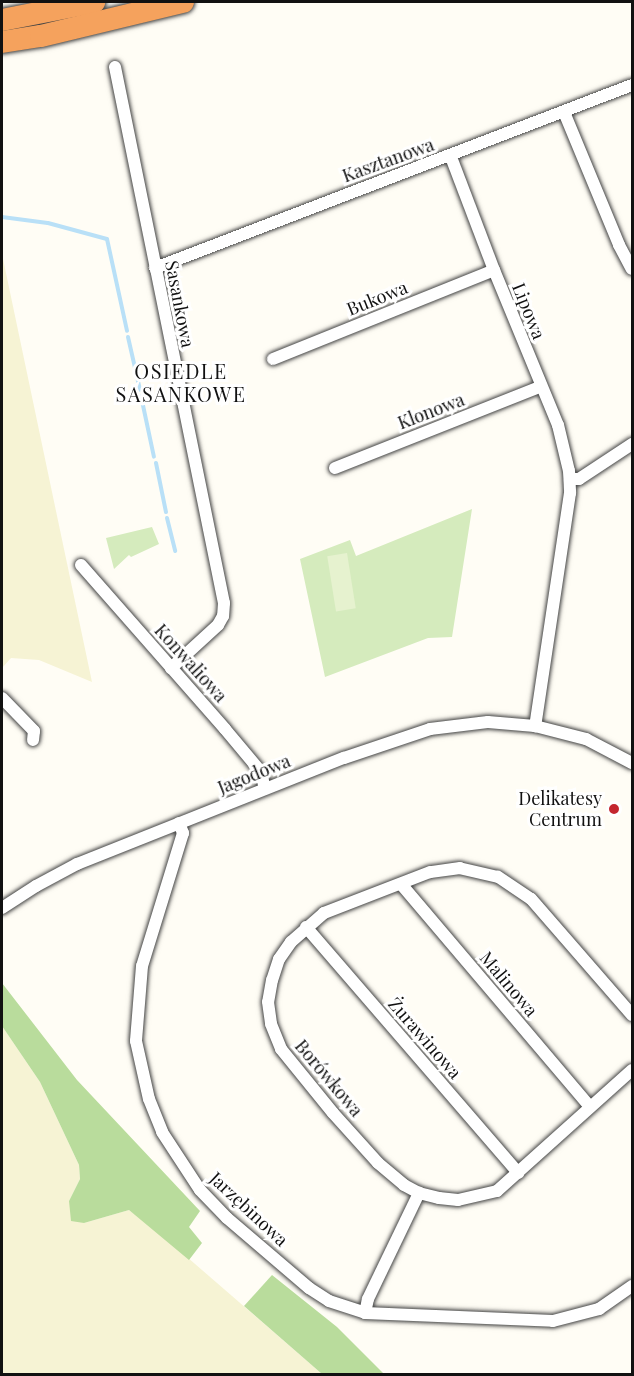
<!DOCTYPE html>
<meta charset="utf-8">
<style>
body{margin:0}
#map{position:relative;width:634px;height:1376px;overflow:hidden;background:#fffdf5;font-family:"Playfair Display",serif}
div>[style]{position:absolute}
.farmland>*{inset:0;background:#f6f3d4}
.green>*{inset:0;background:#d5ebbd}
.forest>*{inset:0;background:#b9dc9c}
.pitch>*{inset:0;background:#e6f2cf;transform-origin:0 0}
.stream>*{height:4px;margin:-2px;padding:0 2px;transform-origin:2px;border-radius:2px;background:#b9e0f7}
.roads{filter:drop-shadow(0 0 2px #444) drop-shadow(0 0 2px #444)}
.street>*{height:12px;margin:-6px;padding:0 6px;transform-origin:6px;border-radius:6px;background:#fff}
.highway>*{height:22px;margin:-11px;padding:0 11px;transform-origin:11px;border-radius:11px;background:#f5a25d}
.dots>*{width:16px;height:16px;translate:-50% -50%;box-sizing:border-box;border:3px solid #fff;border-radius:50%}
span{translate:-50% -50%;white-space:nowrap;text-align:center;line-height:1.15;-webkit-text-stroke:6px #fff;paint-order:stroke}
.street-label{font-size:18px;color:#111}
.poi-label{font-size:18px;color:#111}
.right{translate:-100% -50%;text-align:right}
.neighbourhood-label{font-size:20px;color:#111;letter-spacing:1.5px}
.frame{position:absolute;inset:0;border:3px solid #111;pointer-events:none}
</style>
<div id="map">
<div class="farmland">
<i style="clip-path:polygon(2px 254px,52px 492px,92px 682px,39px 660px,11px 658px,2px 668px)"></i>
<i style="clip-path:polygon(2px 1026px,40px 1082px,79px 1165px,80px 1179px,69px 1201px,84px 1223px,129px 1210px,157px 1231px,322px 1374px,2px 1374px)"></i>
</div>
<div class="green">
<i style="clip-path:polygon(472px 509px,452px 637px,428px 638px,325px 677px,300px 559px,350px 540px,356px 556px)"></i>
<i style="clip-path:polygon(152px 527px,159px 544px,131px 557px,129px 555px,114px 569px,106px 538px)"></i>
</div>
<div class="forest">
<i style="clip-path:polygon(2px 983px,77px 1080px,200px 1211px,189px 1227px,202px 1243px,189px 1260px,129px 1210px,84px 1223px,71px 1221px,69px 1201px,80px 1179px,79px 1165px,40px 1082px,2px 1026px)"></i>
<i style="clip-path:polygon(272px 1275px,337px 1327px,384px 1374px,322px 1374px,244px 1306px)"></i>
</div>
<div class="pitch">
<i style="left:347px;top:553px;width:56px;height:20px;rotate:81deg"></i>
</div>
<div class="stream">
<i style="left:2px;top:217px;width:46px;rotate:7.4deg"></i>
<i style="left:48px;top:223px;width:61px;rotate:15.2deg"></i>
<i style="left:107px;top:239px;width:94px;rotate:77.7deg"></i>
<i style="left:128px;top:337px;width:54px;rotate:77.2deg"></i>
<i style="left:141px;top:396px;width:62px;rotate:78deg"></i>
<i style="left:156px;top:463px;width:50px;rotate:78.5deg"></i>
<i style="left:167px;top:518px;width:34px;rotate:76deg"></i>
</div>
<div class="roads">
<div class="street">
<i style="left:115px;top:67px;width:547px;rotate:78.51deg"></i>
<i style="left:224px;top:603px;width:13px;rotate:94deg"></i>
<i style="left:223px;top:616px;width:10px;rotate:119deg"></i>
<i style="left:218px;top:625px;width:64px;rotate:137.5deg"></i>
<i style="left:564px;top:112px;width:144px;rotate:67.5deg"></i>
<i style="left:619px;top:245px;width:27px;rotate:62deg"></i>
<i style="left:451px;top:157px;width:121px;rotate:69.2deg"></i>
<i style="left:494px;top:270px;width:168px;rotate:67.6deg"></i>
<i style="left:558px;top:425px;width:47px;rotate:76.6deg"></i>
<i style="left:569px;top:471px;width:22px;rotate:87deg"></i>
<i style="left:570px;top:493px;width:236px;rotate:98.5deg"></i>
<i style="left:155px;top:268px;width:511px;rotate:-20.99deg"></i>
<i style="left:273px;top:359px;width:238px;rotate:-21.9deg"></i>
<i style="left:335px;top:468px;width:220px;rotate:-21.6deg"></i>
<i style="left:570px;top:479px;width:9px"></i>
<i style="left:579px;top:479px;width:64px;rotate:-33.4deg"></i>
<i style="left:81px;top:565px;width:218px;rotate:48.7deg"></i>
<i style="left:225px;top:729px;width:56px;rotate:50.1deg"></i>
<i style="left:261px;top:772px;width:17px;rotate:77deg"></i>
<i style="left:2px;top:698px;width:46px;rotate:45.9deg"></i>
<i style="left:34px;top:731px;width:9px;rotate:96deg"></i>
<i style="left:179px;top:823px;width:11px;rotate:68deg"></i>
<i style="left:183px;top:833px;width:139px;rotate:107.1deg"></i>
<i style="left:142px;top:966px;width:75px;rotate:94.6deg"></i>
<i style="left:136px;top:1041px;width:59px;rotate:77.4deg"></i>
<i style="left:149px;top:1099px;width:35px;rotate:68deg"></i>
<i style="left:162px;top:1132px;width:69px;rotate:56.8deg"></i>
<i style="left:200px;top:1190px;width:39px;rotate:46deg"></i>
<i style="left:227px;top:1218px;width:108px;rotate:40.5deg"></i>
<i style="left:309px;top:1288px;width:24px;rotate:33deg"></i>
<i style="left:329px;top:1301px;width:38px;rotate:18deg"></i>
<i style="left:365px;top:1313px;width:188px;rotate:2.4deg"></i>
<i style="left:553px;top:1321px;width:48px;rotate:-14.6deg"></i>
<i style="left:599px;top:1309px;width:40px;rotate:-34.9deg"></i>
<i style="left:401px;top:884px;width:292px;rotate:49.7deg"></i>
<i style="left:2px;top:908px;width:40px;rotate:-32.9deg"></i>
<i style="left:36px;top:886px;width:47px;rotate:-28.2deg"></i>
<i style="left:77px;top:864px;width:287px;rotate:-21.7deg"></i>
<i style="left:344px;top:758px;width:91px;rotate:-18.6deg"></i>
<i style="left:430px;top:729px;width:58px;rotate:-6.9deg"></i>
<i style="left:488px;top:722px;width:47px;rotate:4.9deg"></i>
<i style="left:535px;top:726px;width:53px;rotate:14.3deg"></i>
<i style="left:586px;top:739px;width:52px;rotate:27.6deg"></i>
<i style="left:306px;top:927px;width:325px;rotate:49.2deg"></i>
<i style="left:632px;top:1015px;width:154px;rotate:-131deg"></i>
<i style="left:531px;top:899px;width:40px;rotate:-146deg"></i>
<i style="left:498px;top:877px;width:39px;rotate:-167deg"></i>
<i style="left:460px;top:868px;width:30px;rotate:172deg"></i>
<i style="left:430px;top:872px;width:114px;rotate:158.9deg"></i>
<i style="left:324px;top:913px;width:44px;rotate:138.7deg"></i>
<i style="left:291px;top:942px;width:21px;rotate:125deg"></i>
<i style="left:279px;top:959px;width:22px;rotate:108deg"></i>
<i style="left:272px;top:980px;width:22px;rotate:100deg"></i>
<i style="left:268px;top:1002px;width:22px;rotate:82deg"></i>
<i style="left:271px;top:1024px;width:27px;rotate:68deg"></i>
<i style="left:281px;top:1049px;width:82px;rotate:50.9deg"></i>
<i style="left:333px;top:1113px;width:67px;rotate:48deg"></i>
<i style="left:378px;top:1163px;width:34px;rotate:40deg"></i>
<i style="left:404px;top:1185px;width:17px;rotate:28deg"></i>
<i style="left:419px;top:1193px;width:21px;rotate:14deg"></i>
<i style="left:439px;top:1198px;width:19px;rotate:6deg"></i>
<i style="left:458px;top:1200px;width:40px;rotate:-13deg"></i>
<i style="left:497px;top:1191px;width:181px;rotate:-41.9deg"></i>
<i style="left:365px;top:1313px;width:14px;rotate:-78deg"></i>
<i style="left:368px;top:1299px;width:118px;rotate:-64.3deg"></i>
</div>
<div class="highway">
<i style="left:2px;top:20px;width:94px;rotate:-11.1deg"></i>
<i style="left:2px;top:42px;width:39px;rotate:-9deg"></i>
<i style="left:41px;top:36px;width:146px;rotate:-13.5deg"></i>
</div>
</div>
<div class="dots">
<i style="left:614px;top:809px;background:#c4262e"></i>
</div>
<div class="street-label">
<span style="left:388px;top:160px;rotate:-20deg">Kasztanowa</span>
<span style="left:377px;top:298px;rotate:-22deg">Bukowa</span>
<span style="left:180px;top:304px;rotate:79deg">Sasankowa</span>
<span style="left:529px;top:311px;rotate:68deg">Lipowa</span>
<span style="left:431px;top:411px;rotate:-21deg">Klonowa</span>
<span style="left:191px;top:663px;rotate:48deg">Konwaliowa</span>
<span style="left:254px;top:774px;rotate:-22deg">Jagodowa</span>
<span style="left:509px;top:984px;rotate:50deg">Malinowa</span>
<span style="left:425px;top:1038px;rotate:49deg">Żurawinowa</span>
<span style="left:329px;top:1078px;rotate:50deg">Borówkowa</span>
<span style="left:249px;top:1209px;rotate:43deg">Jarzębinowa</span>
</div>
<div class="poi-label">
<span class="right" style="left:602px;top:809px">Delikatesy<br>Centrum</span>
</div>
<div class="neighbourhood-label">
<span style="left:181px;top:382px">OSIEDLE<br>SASANKOWE</span>
</div>
<div class="frame"></div>
</div>
